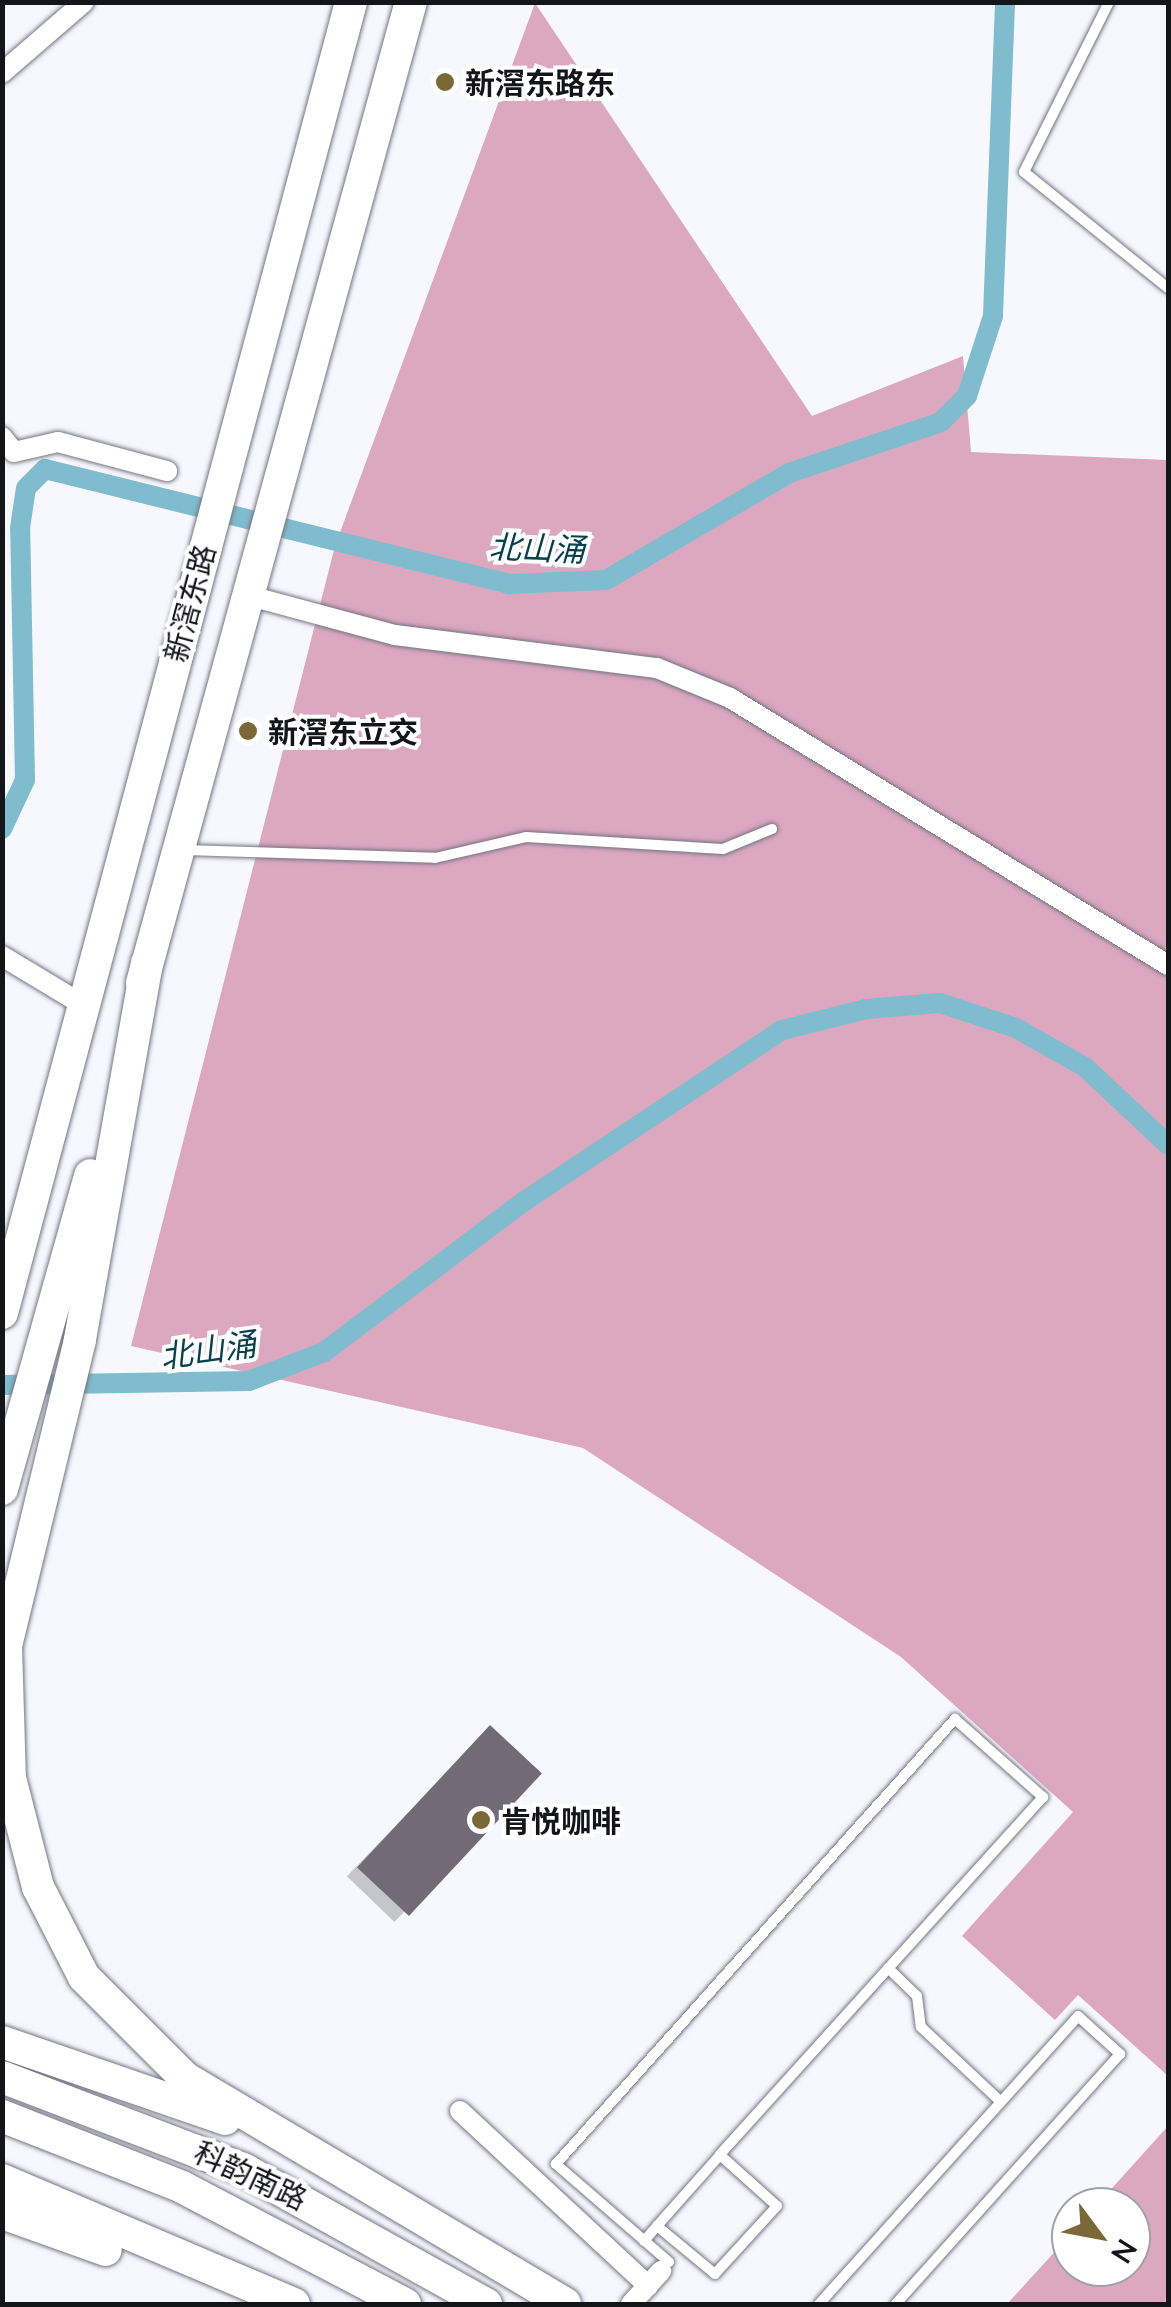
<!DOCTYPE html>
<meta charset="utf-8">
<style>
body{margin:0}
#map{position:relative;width:1171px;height:2307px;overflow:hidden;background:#f7f8fd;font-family:Lato,"Noto Sans SC",sans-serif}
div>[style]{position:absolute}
.forest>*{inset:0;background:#dca8bf}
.shadow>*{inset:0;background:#0003;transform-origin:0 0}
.canal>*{height:20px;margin:-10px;padding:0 10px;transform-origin:10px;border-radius:10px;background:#7fbcce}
.building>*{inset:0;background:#726b75;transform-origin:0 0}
.roads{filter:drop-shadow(0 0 2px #747581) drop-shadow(0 0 2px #747581)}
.service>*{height:10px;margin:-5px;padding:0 5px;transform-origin:5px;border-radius:5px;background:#fff}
.minor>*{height:20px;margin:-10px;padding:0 10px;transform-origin:10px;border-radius:10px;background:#fff}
.trunk>*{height:32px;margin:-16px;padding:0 16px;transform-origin:16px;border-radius:16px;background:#fff}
.dots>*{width:28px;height:28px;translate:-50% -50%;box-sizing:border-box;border:5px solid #fff;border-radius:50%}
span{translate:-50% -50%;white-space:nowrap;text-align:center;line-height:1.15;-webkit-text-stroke:8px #fff;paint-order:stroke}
.poi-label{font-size:30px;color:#141519;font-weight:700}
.left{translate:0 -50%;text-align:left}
.street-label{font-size:30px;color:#141519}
.water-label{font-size:32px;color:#08414e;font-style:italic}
.frame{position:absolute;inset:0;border:5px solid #141519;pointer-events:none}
.north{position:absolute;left:1051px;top:2187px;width:100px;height:100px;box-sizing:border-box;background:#fff;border:2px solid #a1a1a3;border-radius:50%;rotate:122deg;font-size:28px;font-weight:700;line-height:40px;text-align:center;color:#141519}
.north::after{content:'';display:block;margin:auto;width:35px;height:45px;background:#7a6836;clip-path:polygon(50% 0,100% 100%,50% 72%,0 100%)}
</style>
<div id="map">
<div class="forest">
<i style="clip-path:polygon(535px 3px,812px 416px,963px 356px,971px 452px,1168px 460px,1168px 2076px,1078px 1995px,1055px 2020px,962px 1936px,1073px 1812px,901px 1657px,583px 1448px,131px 1346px,335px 546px)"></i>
<i style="clip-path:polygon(1168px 2126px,1168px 2304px,1007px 2304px,1071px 2234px,1071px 2267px,1131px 2267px,1131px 2207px,1095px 2207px)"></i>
</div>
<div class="shadow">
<i style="left:490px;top:1728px;width:66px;height:206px;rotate:44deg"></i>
</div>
<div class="canal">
<i style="left:2px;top:829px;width:54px;rotate:-64.9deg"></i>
<i style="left:25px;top:780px;width:252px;rotate:-91.1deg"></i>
<i style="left:20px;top:528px;width:40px;rotate:-81.5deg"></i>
<i style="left:26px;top:488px;width:27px;rotate:-45deg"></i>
<i style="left:45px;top:469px;width:477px;rotate:13.9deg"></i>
<i style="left:508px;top:584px;width:98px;rotate:-2.3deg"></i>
<i style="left:606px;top:580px;width:212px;rotate:-30.3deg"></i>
<i style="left:789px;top:473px;width:160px;rotate:-18.5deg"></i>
<i style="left:941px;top:422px;width:37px;rotate:-45deg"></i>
<i style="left:967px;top:396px;width:84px;rotate:-72deg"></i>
<i style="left:993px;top:316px;width:314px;rotate:-87.8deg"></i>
<i style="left:2px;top:1385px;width:247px;rotate:-0.9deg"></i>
<i style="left:249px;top:1381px;width:80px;rotate:-21.1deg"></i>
<i style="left:324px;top:1352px;width:249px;rotate:-37deg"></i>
<i style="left:523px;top:1202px;width:311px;rotate:-33.6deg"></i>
<i style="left:782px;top:1030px;width:87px;rotate:-14deg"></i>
<i style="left:866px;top:1009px;width:74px;rotate:-4.6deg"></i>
<i style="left:940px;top:1003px;width:80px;rotate:18.2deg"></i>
<i style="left:1016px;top:1028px;width:79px;rotate:29.5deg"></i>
<i style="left:1085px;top:1067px;width:114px;rotate:43.2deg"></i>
</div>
<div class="building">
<i style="left:490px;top:1725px;width:71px;height:195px;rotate:43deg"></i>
</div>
<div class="roads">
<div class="service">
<i style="left:1109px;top:2px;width:190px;rotate:116.6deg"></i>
<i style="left:1024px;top:172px;width:185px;rotate:38.9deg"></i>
<i style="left:185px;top:850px;width:250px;rotate:1.8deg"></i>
<i style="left:435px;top:858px;width:93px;rotate:-13deg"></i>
<i style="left:526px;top:837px;width:197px;rotate:3.5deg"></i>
<i style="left:723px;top:849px;width:53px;rotate:-22.2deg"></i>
<i style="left:888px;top:1968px;width:40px;rotate:44deg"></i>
<i style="left:917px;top:1996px;width:31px;rotate:83deg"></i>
<i style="left:921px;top:2027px;width:108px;rotate:43.1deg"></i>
<i style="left:644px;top:2241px;width:20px;rotate:-49deg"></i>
<i style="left:657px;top:2226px;width:95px;rotate:-48.4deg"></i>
<i style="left:720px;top:2155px;width:76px;rotate:41.8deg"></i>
<i style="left:777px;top:2206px;width:92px;rotate:132.4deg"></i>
<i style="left:715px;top:2274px;width:75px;rotate:-140.4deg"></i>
<i style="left:669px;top:2262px;width:150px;rotate:-139.1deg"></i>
<i style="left:556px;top:2164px;width:598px;rotate:-48.12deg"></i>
<i style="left:955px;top:1719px;width:118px;rotate:41.6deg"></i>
<i style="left:1043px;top:1797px;width:482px;rotate:132.1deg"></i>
<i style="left:819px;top:2304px;width:387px;rotate:-48deg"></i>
<i style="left:1078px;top:2016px;width:57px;rotate:42.1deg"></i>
<i style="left:1120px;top:2054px;width:336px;rotate:131.9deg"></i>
</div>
<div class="minor">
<i style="left:2px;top:73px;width:108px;rotate:-40.9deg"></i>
<i style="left:2px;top:437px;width:19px;rotate:51deg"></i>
<i style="left:14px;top:452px;width:45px;rotate:-12.8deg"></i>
<i style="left:58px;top:442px;width:113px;rotate:14.9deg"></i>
<i style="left:250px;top:596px;width:150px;rotate:15.1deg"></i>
<i style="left:395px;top:635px;width:264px;rotate:7.2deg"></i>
<i style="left:657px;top:668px;width:79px;rotate:22.3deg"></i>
<i style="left:730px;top:698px;width:513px;rotate:31.37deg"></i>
<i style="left:2px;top:956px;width:91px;rotate:31.1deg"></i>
<i style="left:460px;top:2111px;width:257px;rotate:42.9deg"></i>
<i style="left:631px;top:2304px;width:45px;rotate:-47.7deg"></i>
</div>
<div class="trunk">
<i style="left:147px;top:963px;width:383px;rotate:100.1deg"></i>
<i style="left:80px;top:1340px;width:315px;rotate:103.6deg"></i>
<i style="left:6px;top:1646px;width:132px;rotate:88.3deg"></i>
<i style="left:10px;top:1778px;width:113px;rotate:75.6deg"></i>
<i style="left:38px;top:1887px;width:101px;rotate:62.9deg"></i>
<i style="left:84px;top:1977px;width:143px;rotate:45deg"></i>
<i style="left:185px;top:2078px;width:442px;rotate:30.7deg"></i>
<i style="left:142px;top:983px;width:1017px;rotate:-74.67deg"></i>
<i style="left:2px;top:1313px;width:1357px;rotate:-75.09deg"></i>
<i style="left:2px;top:1489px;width:326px;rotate:-74.3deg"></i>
<i style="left:2px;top:2042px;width:236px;rotate:19deg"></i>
<i style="left:2px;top:2077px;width:260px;rotate:20.9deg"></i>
<i style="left:245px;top:2170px;width:276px;rotate:29.1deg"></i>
<i style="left:2px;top:2116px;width:193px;rotate:21.5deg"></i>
<i style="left:182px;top:2187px;width:252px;rotate:27.7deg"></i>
<i style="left:2px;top:2180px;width:317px;rotate:23deg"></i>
<i style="left:2px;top:2213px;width:110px;rotate:19.6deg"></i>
</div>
</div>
<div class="dots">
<i style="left:445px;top:82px;background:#7a6836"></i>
<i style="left:248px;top:731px;background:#7a6836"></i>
<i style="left:481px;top:1820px;background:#7a6836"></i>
</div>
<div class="poi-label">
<span class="left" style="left:465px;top:82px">新滘东路东</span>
<span class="left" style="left:268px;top:731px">新滘东立交</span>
<span class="left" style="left:501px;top:1820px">肯悦咖啡</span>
</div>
<div class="street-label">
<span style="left:189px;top:603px;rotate:-75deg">新滘东路</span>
<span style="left:251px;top:2175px;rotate:25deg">科韵南路</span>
</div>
<div class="water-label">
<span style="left:537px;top:548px;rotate:2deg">北山涌</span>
<span style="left:208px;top:1350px;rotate:-8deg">北山涌</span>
</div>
<div class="frame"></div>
<div class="north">N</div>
</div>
